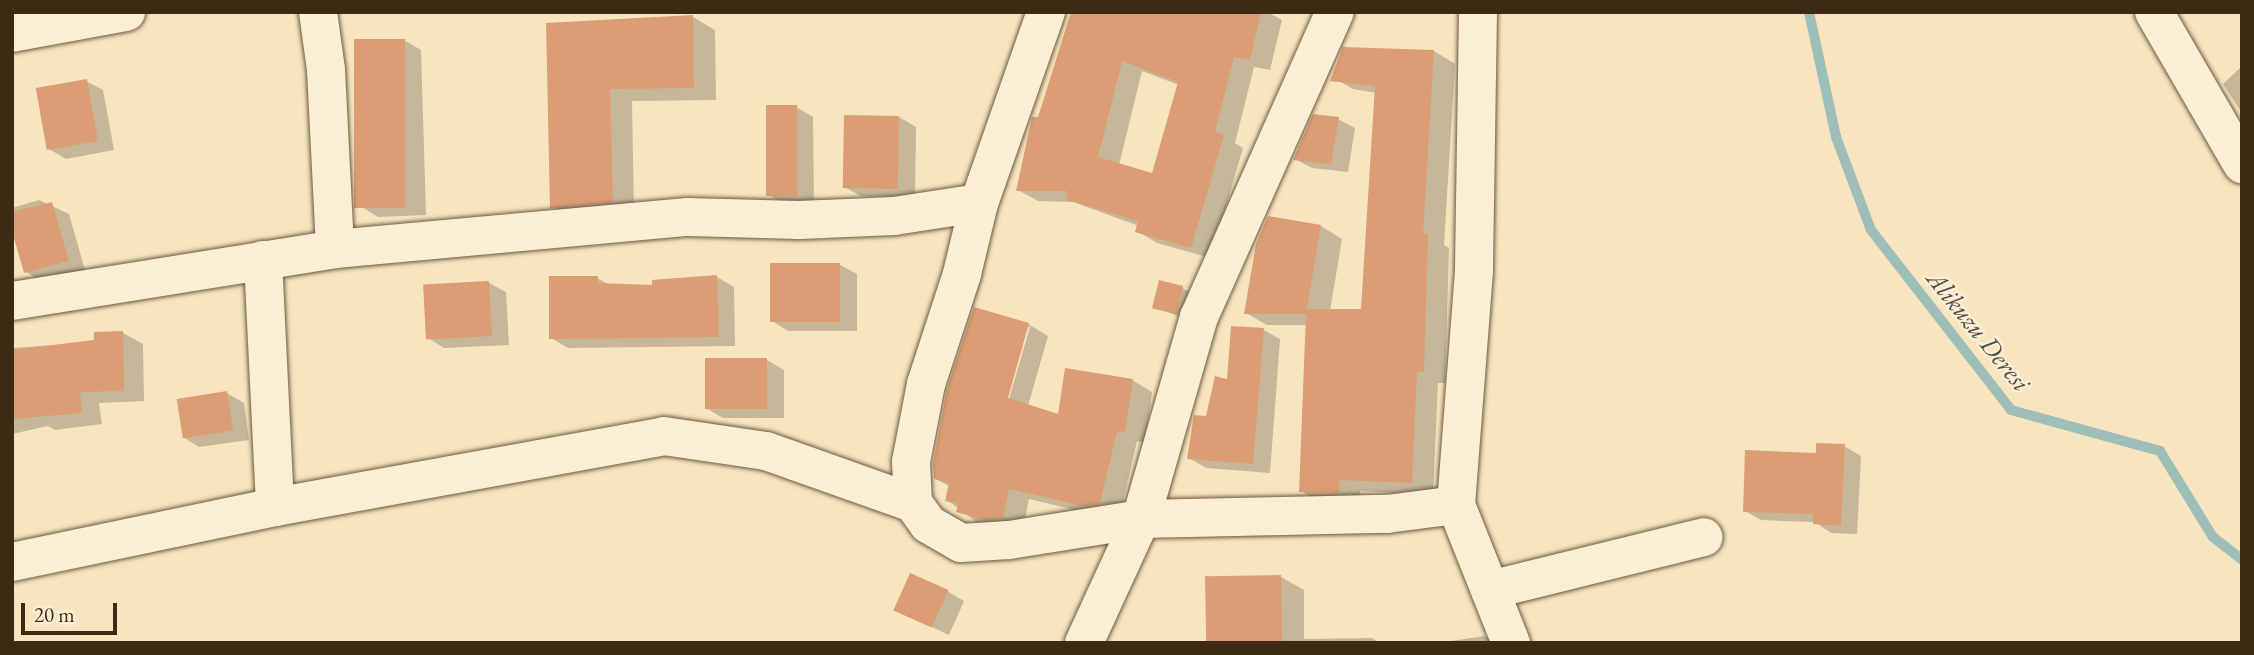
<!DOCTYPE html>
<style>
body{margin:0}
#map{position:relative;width:2254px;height:655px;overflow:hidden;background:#f7e5bf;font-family:"EB Garamond",serif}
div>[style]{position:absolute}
.shadow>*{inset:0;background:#0003}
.stream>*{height:10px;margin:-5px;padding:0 5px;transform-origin:5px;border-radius:5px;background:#9ebeb8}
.building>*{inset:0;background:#dc9d75;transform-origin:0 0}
.roads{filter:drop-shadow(0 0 2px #6b5940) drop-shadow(0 0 2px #6b5940)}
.minor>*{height:38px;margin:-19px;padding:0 19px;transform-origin:19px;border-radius:19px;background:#faeed5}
span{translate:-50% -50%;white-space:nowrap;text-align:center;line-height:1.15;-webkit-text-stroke:5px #faeed5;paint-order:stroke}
.water-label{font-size:26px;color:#544f3e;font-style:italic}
.frame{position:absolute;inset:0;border:14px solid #3c2a15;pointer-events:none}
.scale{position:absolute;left:21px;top:603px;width:96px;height:32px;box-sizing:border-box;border:4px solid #3c2a15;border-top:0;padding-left:9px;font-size:21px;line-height:24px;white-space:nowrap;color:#3c2a15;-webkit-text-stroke:5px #faeed5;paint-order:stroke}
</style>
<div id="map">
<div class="shadow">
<i style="clip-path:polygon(evenodd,1072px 12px,1267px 12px,1282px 20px,1270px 70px,1254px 67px,1235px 143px,1243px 148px,1211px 258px,1157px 243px,1137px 231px,1139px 226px,1073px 202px,1038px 201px,1018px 190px,1072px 12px,1142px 71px,1179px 85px,1153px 175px,1119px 165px,1142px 71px)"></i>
<i style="clip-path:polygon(693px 17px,715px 30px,716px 100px,632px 101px,634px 214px,573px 219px,552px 207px,548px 25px)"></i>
<i style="clip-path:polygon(404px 40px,421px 50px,426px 215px,378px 217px,362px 207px)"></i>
<i style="clip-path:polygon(1344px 49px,1434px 51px,1455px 64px,1444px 245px,1449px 248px,1445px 383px,1438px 383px,1433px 495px,1360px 491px,1360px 504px,1322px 503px,1301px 491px,1308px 325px,1267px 325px,1246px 313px,1321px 226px,1342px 239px,1330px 311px,1363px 311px,1377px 93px,1353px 89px,1332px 77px)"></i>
<i style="clip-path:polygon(2242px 66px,2242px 113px,2223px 84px)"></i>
<i style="clip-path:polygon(86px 81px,103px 90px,114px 150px,66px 159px,49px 149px)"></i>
<i style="clip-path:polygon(796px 107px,813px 117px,814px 204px,786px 205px,769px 195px)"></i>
<i style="clip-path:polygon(899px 117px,916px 127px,915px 197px,861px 196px,844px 187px)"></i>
<i style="clip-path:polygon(1338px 119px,1355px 128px,1348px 172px,1312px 168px,1295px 159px)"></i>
<i style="clip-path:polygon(39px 200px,69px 214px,85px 270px,43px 282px,26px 272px,12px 208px)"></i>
<i style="clip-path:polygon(840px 265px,857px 274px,857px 331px,788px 331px,772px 321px)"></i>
<i style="clip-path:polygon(717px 277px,734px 287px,735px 346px,568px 348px,551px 338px,597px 278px,610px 285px,654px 287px)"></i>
<i style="clip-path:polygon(489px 283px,506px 292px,509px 345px,444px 348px,428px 338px)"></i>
<i style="clip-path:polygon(1182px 288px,1190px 292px,1184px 318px,1154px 307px)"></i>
<i style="clip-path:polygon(evenodd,975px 310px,1028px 324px,1048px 336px,1028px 406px,1060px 416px,1067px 370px,1132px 380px,1152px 392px,1145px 443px,1137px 441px,1120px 514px,1105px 517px,1029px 499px,1023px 529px,1008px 530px,978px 523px,947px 500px,950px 487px,935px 478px,935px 464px,949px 390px,975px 310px,1026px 327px,1030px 327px,1007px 406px,1004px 406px,1026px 327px)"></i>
<i style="clip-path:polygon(1264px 330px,1280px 339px,1270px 473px,1206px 468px,1189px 458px,1208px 418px)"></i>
<i style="clip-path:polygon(123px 333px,143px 344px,144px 401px,99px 403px,102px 424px,55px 430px,48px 426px,12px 434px,12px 348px,96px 342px)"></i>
<i style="clip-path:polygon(767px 360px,784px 370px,784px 418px,723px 418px,706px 408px)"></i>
<i style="clip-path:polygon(227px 393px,244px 403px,249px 440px,199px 447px,183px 437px)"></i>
<i style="clip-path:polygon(1844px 446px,1861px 456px,1857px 534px,1831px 533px,1815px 522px,1761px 520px,1745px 511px,1818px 454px)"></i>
<i style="clip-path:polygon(1281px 577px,1304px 590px,1304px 639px,1372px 638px,1380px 643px,1208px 643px)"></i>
<i style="clip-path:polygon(947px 591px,964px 601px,949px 635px,895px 610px)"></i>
<i style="clip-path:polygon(1484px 636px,1495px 643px,1438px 643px)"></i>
</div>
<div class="stream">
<i style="left:1809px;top:12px;width:128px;rotate:77.8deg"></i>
<i style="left:1836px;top:137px;width:99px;rotate:69.4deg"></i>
<i style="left:1871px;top:230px;width:228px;rotate:52.1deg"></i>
<i style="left:2011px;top:410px;width:155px;rotate:15.4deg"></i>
<i style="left:2160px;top:451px;width:101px;rotate:58.4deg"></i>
<i style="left:2213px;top:537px;width:37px;rotate:38deg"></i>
</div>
<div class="building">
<i style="clip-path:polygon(evenodd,1071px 12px,1261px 12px,1250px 60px,1234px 57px,1215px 132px,1224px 135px,1191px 248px,1135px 232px,1138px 221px,1067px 200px,1067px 191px,1016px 191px,1032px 117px,1038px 117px,1071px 12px,1122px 61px,1178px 82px,1152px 173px,1098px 157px,1122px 61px)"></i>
<i style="clip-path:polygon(693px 15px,694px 88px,610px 89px,613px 202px,550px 208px,546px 23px)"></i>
<i style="left:354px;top:39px;width:51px;height:169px"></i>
<i style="clip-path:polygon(1343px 47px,1434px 50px,1423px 234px,1428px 234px,1424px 372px,1417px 372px,1412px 483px,1339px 480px,1339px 493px,1299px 492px,1306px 314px,1244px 314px,1256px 244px,1268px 216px,1321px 225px,1307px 309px,1361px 309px,1375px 86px,1330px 81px)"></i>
<i style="left:87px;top:79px;width:63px;height:52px;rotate:80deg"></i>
<i style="left:766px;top:105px;width:31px;height:91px"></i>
<i style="clip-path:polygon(1313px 114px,1339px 117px,1331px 164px,1293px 160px)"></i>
<i style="left:844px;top:115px;width:55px;height:73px;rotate:1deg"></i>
<i style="clip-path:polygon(52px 202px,69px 261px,24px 273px,12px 231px,12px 212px)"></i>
<i style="left:770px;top:263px;width:70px;height:59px"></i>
<i style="clip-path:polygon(717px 275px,719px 337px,549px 339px,549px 276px,598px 276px,598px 283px,652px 285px,652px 280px)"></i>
<i style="left:1159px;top:280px;width:25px;height:29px;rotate:14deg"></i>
<i style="left:489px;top:281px;width:55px;height:66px;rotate:87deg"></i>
<i style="clip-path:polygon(974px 307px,1029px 323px,1008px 398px,1058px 414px,1065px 368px,1133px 379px,1125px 432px,1117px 431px,1100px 503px,1084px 506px,1009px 489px,1003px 518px,986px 520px,956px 512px,958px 504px,945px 501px,949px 483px,934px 479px,933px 464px,947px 389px)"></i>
<i style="clip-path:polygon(1231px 326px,1264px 328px,1253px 464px,1187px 459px,1194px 415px,1206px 416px,1215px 376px,1227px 379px)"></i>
<i style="clip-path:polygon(123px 331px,124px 391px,80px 392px,82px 413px,12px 419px,12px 350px,94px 340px,94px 332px)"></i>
<i style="left:767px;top:358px;width:51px;height:62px;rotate:90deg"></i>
<i style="left:227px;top:391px;width:40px;height:51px;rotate:81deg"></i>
<i style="clip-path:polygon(1816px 443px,1845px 444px,1841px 526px,1813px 524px,1813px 514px,1743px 512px,1745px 450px,1816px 453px)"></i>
<i style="left:910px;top:573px;width:42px;height:41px;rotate:24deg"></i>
<i style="left:1281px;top:575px;width:68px;height:76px;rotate:89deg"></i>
</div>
<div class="roads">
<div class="minor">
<i style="left:318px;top:12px;width:59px;rotate:82.1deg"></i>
<i style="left:326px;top:70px;width:179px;rotate:87.1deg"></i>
<i style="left:1046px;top:12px;width:202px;rotate:109.3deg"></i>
<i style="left:979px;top:203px;width:73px;rotate:103.5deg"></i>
<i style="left:962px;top:274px;width:116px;rotate:108.1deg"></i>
<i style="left:926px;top:384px;width:79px;rotate:100.9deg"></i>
<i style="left:911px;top:462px;width:41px;rotate:87.2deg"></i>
<i style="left:913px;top:503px;width:26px;rotate:54deg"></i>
<i style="left:928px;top:524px;width:38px;rotate:30deg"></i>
<i style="left:961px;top:543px;width:48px;rotate:-3.6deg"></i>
<i style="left:1009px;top:540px;width:134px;rotate:-9deg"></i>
<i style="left:1141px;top:519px;width:210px;rotate:-74deg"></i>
<i style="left:1199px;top:317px;width:334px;rotate:-66deg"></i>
<i style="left:1478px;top:12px;width:259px;rotate:90.9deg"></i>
<i style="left:1474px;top:271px;width:235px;rotate:94.4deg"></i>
<i style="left:1456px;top:505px;width:149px;rotate:68.3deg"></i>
<i style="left:2154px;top:12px;width:176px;rotate:59.9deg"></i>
<i style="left:12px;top:33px;width:116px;rotate:-10.4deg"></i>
<i style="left:263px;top:260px;width:247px;rotate:87.2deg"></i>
<i style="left:12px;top:301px;width:327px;rotate:-9.1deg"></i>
<i style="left:335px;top:249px;width:354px;rotate:-5.2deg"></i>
<i style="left:688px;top:217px;width:111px;rotate:1.5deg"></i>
<i style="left:799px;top:220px;width:95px;rotate:-2.4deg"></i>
<i style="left:894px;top:216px;width:86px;rotate:-8.7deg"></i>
<i style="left:12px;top:562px;width:269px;rotate:-11.8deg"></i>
<i style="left:275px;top:507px;width:395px;rotate:-10.3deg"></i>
<i style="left:664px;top:436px;width:103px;rotate:8.4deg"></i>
<i style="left:766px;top:451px;width:156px;rotate:19.5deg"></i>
<i style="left:1490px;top:590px;width:220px;rotate:-13.9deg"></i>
<i style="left:1084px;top:643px;width:136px;rotate:-65.3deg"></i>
<i style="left:1141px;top:519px;width:246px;rotate:-1.2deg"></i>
<i style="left:1387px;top:514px;width:70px;rotate:-7.4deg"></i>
</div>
</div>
<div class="water-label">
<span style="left:1978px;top:331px;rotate:51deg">Alikuzu Deresi</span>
</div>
<div class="frame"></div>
<div class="scale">20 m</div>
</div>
